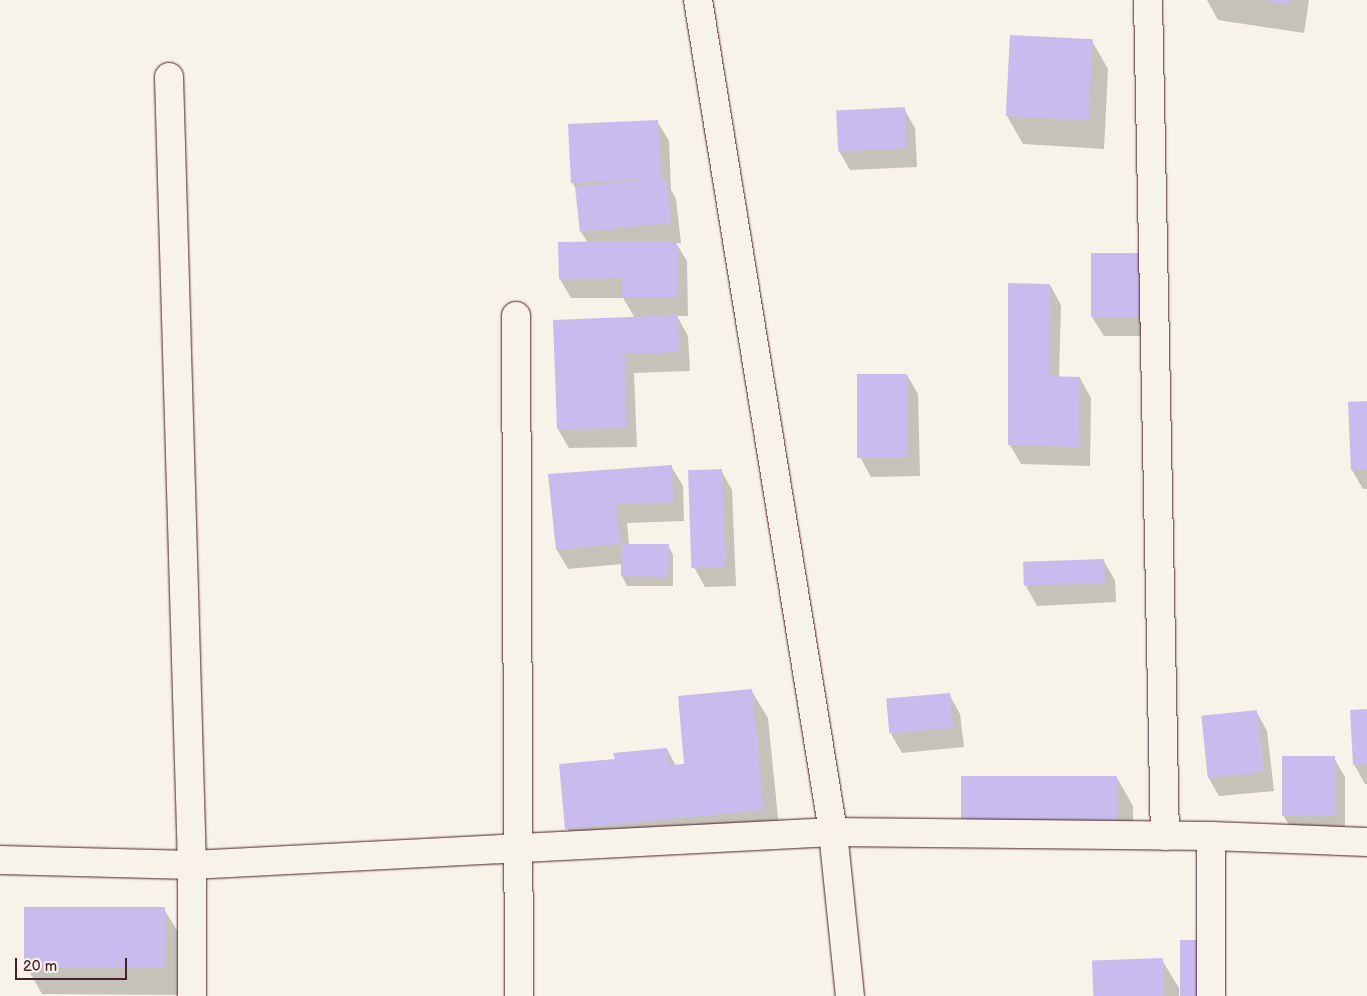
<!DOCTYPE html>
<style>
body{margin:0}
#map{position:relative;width:1367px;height:996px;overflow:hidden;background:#f7f3e8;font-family:"Balsamiq Sans",sans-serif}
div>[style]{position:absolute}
.shadow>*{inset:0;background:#0003}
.building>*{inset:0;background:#c8bcee;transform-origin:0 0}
.roads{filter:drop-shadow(0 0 1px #4a1f2b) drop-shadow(0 0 1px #4a1f2b)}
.minor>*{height:28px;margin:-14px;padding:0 14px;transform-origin:14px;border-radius:14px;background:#f7f3e8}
.major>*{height:28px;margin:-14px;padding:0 14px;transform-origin:14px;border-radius:14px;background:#f7f3e8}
span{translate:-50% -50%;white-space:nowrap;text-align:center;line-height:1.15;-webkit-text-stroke:4.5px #f7f3e8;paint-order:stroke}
.scale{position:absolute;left:15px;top:958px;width:112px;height:22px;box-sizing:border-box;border:2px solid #4a1f2b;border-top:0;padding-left:6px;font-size:15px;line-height:18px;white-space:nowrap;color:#4a1f2b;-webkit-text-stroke:4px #f7f3e8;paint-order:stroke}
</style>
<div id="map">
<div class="shadow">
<i style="clip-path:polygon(1207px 0,1309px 0,1304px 33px,1218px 20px)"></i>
<i style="clip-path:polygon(1092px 41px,1108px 69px,1104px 149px,1023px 144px,1007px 116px)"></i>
<i style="clip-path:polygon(904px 109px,915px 128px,917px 167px,850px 170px,839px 151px)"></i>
<i style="clip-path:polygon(657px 121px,669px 141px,671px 190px,676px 199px,681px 243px,676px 243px,687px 261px,688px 316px,677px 316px,688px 336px,690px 371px,634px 373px,637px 447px,569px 448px,558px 429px,555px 322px,635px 318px,623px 298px,571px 298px,560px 279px,588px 243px,581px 232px,577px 191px,572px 182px)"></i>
<i style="clip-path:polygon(1140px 254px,1152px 336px,1104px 336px,1092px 317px)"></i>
<i style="clip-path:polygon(1050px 285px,1061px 305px,1059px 378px,1080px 378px,1091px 398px,1090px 466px,1021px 464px,1010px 445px)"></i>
<i style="clip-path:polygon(907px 375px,918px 394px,920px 476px,871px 477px,860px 457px)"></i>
<i style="clip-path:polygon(1367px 402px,1367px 489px,1363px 489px,1352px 470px)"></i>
<i style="clip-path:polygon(671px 466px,683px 486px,684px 521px,627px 523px,629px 545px,668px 545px,673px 555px,673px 586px,627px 586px,622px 576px,622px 564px,568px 569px,557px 550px,549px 475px)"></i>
<i style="clip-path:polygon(721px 470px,732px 490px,736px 586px,705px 587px,694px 567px)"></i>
<i style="clip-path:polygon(1103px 560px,1115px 580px,1116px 602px,1037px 606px,1026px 586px)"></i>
<i style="clip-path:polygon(751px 690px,768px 718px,780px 838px,583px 856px,567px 828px,616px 760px,667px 749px,676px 766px,686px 765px)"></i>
<i style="clip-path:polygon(949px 694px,960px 714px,964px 747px,902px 753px,891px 734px)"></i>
<i style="clip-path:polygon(1256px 711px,1267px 731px,1274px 791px,1219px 796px,1208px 777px,1202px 716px)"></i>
<i style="clip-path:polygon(1367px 711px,1367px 784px,1365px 784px,1354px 764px)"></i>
<i style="clip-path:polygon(1334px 758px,1345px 777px,1345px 835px,1295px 835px,1283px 815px)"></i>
<i style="clip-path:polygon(1117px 778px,1133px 806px,1133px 849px,978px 847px,962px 819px)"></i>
<i style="clip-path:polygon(164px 909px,181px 937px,181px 995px,42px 994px,26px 966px)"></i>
<i style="clip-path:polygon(1162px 960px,1179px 988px,1179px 996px,1094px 996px)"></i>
</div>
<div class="building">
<i style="clip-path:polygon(1261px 0,1289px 0,1288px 5px)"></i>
<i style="left:1010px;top:35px;width:83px;height:81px;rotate:3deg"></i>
<i style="left:905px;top:107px;width:41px;height:69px;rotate:87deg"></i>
<i style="clip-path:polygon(658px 120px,661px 179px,666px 179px,671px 223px,580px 232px,575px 187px,654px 179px,571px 183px,568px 124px)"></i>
<i style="clip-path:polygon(621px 241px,677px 241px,677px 297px,622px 297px,621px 278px,559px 279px,558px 242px)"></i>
<i style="left:1091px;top:253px;width:50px;height:64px"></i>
<i style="clip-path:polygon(1008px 283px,1050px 284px,1049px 376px,1080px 377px,1079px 447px,1008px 445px)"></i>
<i style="clip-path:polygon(678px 315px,679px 352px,586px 356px,625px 356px,627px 428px,557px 429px,553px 320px)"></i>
<i style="left:857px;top:374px;width:50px;height:84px"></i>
<i style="clip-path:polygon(1367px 401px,1367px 470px,1351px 470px,1348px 402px)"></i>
<i style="clip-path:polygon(672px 465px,673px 502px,616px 504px,621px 544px,669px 544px,668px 577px,621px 576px,621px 544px,556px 550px,548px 474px)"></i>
<i style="left:722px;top:469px;width:98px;height:34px;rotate:88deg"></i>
<i style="left:1104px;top:559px;width:24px;height:81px;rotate:88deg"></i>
<i style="clip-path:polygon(752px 689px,764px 810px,565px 829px,559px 764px,615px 759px,613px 753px,667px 748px,669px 765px,684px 764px,678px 696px)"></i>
<i style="left:950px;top:693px;width:35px;height:64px;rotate:85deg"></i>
<i style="clip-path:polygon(1367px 709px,1367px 764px,1353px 765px,1350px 710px)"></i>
<i style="left:1257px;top:710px;width:62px;height:56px;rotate:84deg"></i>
<i style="left:1282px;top:756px;width:53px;height:60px"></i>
<i style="left:961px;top:776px;width:156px;height:43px"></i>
<i style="left:24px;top:907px;width:141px;height:60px"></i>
<i style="left:1180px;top:940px;width:24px;height:56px"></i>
<i style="left:1163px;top:958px;width:38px;height:71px;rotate:88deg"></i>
</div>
<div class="roads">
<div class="minor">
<i style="left:1148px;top:0;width:836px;rotate:88.84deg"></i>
<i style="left:169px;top:77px;width:788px;rotate:88.33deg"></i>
<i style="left:192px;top:865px;width:131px;rotate:90deg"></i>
<i style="left:516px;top:316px;width:680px;rotate:89.75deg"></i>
<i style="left:0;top:860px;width:192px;rotate:1.5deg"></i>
<i style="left:192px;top:865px;width:642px;rotate:-2.95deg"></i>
<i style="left:833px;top:832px;width:378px;rotate:0.6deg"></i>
<i style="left:1211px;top:836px;width:156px;rotate:2.2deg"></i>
<i style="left:1211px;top:996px;width:160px;rotate:-90deg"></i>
</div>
<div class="major">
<i style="left:698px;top:0;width:843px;rotate:80.78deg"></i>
<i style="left:833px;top:832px;width:165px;rotate:84.1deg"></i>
</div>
</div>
<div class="scale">20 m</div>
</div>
